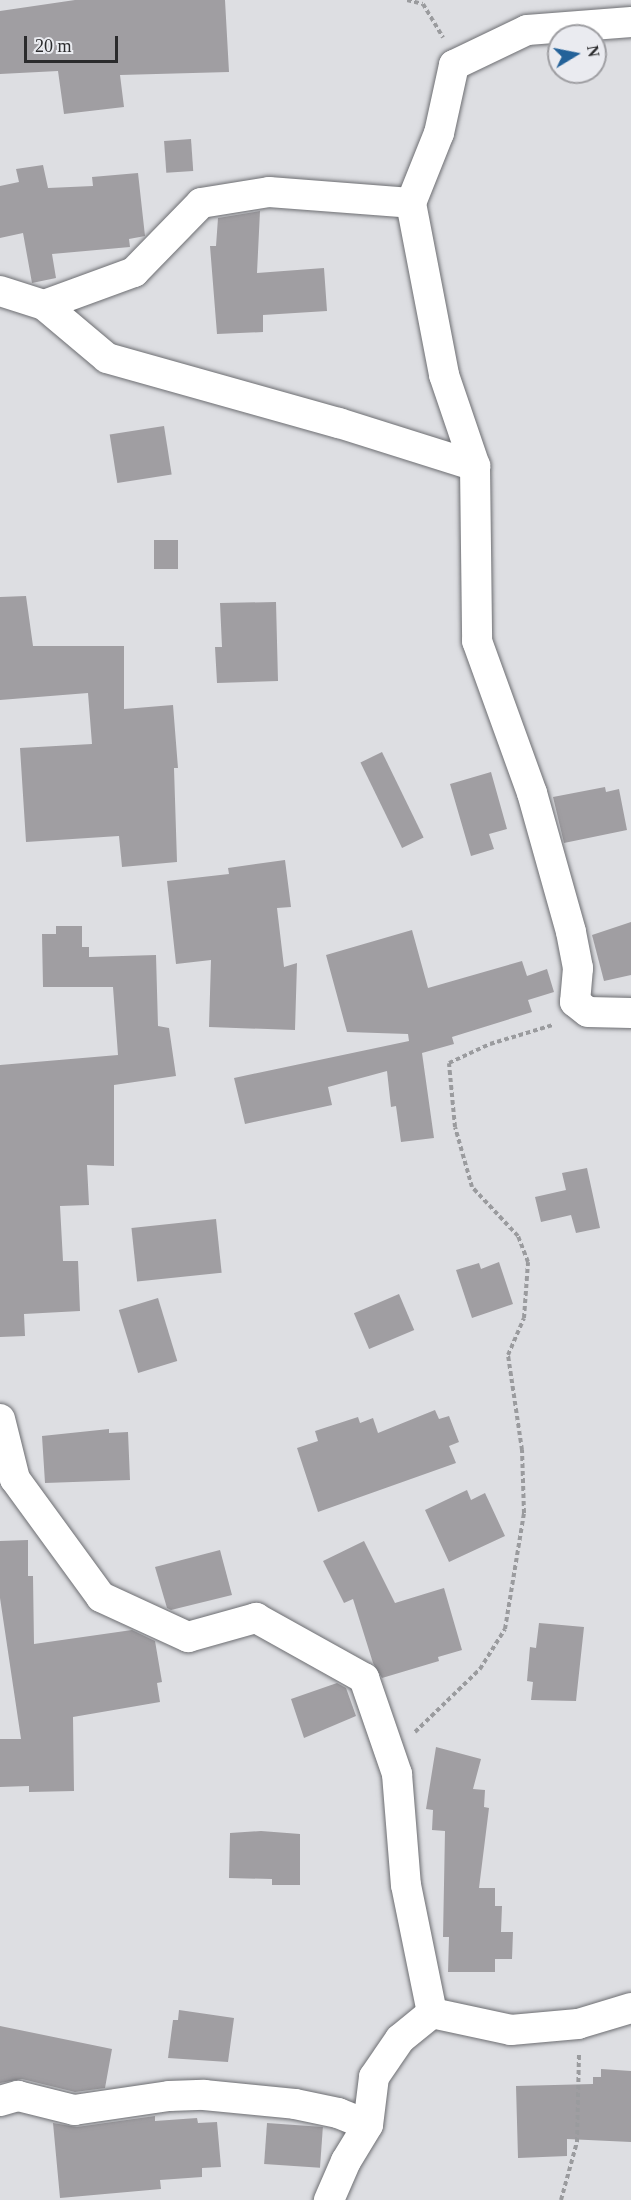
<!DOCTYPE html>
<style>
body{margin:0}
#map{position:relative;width:631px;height:2200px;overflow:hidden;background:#dddee2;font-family:"Times New Roman",serif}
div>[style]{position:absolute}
.building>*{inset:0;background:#a09ea2;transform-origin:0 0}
.path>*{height:4px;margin-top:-2px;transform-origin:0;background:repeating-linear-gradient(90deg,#9a9b9e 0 4.5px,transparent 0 7.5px)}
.roads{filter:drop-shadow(0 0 2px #6d6e72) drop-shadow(0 0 2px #6d6e72)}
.street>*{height:30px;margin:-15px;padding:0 15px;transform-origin:15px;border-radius:15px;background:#fff}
span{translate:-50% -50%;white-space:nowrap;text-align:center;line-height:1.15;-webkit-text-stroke:6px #eaebf0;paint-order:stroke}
.north{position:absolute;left:547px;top:24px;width:60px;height:60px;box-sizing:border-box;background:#eaebf0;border:2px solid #9e9ea2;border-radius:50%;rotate:80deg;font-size:16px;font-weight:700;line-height:24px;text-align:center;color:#2b2b2d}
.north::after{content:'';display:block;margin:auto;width:21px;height:27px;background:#246299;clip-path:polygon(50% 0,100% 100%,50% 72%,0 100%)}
.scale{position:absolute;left:24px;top:36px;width:94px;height:27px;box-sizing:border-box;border:3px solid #2b2b2d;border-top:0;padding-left:8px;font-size:18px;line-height:21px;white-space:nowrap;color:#2b2b2d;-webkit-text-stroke:4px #eaebf0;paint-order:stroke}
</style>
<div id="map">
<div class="building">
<i style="clip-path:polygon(75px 0,225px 0,229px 72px,120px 75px,124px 107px,64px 114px,58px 71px,0 74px,0 11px)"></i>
<i style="left:191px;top:139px;width:32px;height:27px;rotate:86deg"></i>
<i style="clip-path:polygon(43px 165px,48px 188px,93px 186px,92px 177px,138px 173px,145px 236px,129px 239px,130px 247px,52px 254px,56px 278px,32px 283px,23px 233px,0 238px,0 186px,19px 182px,16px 169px)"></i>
<i style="clip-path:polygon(260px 211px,257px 273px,324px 268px,327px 311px,263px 315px,263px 332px,217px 334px,210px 246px,216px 246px,218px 218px)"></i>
<i style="left:164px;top:426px;width:49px;height:55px;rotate:81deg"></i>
<i style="left:178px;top:540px;width:29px;height:24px;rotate:90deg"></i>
<i style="clip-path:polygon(26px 596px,33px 646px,124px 646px,124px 709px,173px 705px,178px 768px,174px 768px,177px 862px,122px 867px,119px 836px,26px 842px,20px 748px,92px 744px,88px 693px,0 700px,0 597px)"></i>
<i style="clip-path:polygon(276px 602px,278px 681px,217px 683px,215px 647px,222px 647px,220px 603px)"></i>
<i style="left:382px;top:752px;width:95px;height:24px;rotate:64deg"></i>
<i style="clip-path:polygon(491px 772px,507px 829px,489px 834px,494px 849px,471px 856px,450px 784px)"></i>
<i style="clip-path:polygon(605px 787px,606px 792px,619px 789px,627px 830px,564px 843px,553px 797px)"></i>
<i style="clip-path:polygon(285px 860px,291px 907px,277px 908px,284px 967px,297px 963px,295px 1030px,209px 1027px,211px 960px,176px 964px,167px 881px,229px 874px,228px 868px)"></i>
<i style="clip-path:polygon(631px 922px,631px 975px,604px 981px,592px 935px)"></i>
<i style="clip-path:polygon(56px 926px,82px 926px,82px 947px,89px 947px,89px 957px,156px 955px,158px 1026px,169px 1028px,176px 1076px,114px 1085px,114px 1166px,87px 1165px,89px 1205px,60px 1206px,63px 1261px,78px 1261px,80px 1311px,24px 1314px,25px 1336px,0 1337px,0 1065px,118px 1055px,113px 987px,43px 987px,42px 934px,56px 934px)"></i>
<i style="clip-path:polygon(412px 930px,428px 988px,522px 961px,527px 976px,547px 969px,554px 992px,528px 1000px,532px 1012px,452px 1037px,454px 1044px,422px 1053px,434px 1138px,401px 1142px,396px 1106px,391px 1107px,387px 1071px,328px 1087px,332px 1105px,245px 1124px,234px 1078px,409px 1041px,408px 1034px,347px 1032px,326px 955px)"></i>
<i style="clip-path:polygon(587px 1168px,600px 1228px,576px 1233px,571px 1215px,541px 1222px,535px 1197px,566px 1190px,562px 1173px)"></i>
<i style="left:216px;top:1219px;width:54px;height:85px;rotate:84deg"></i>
<i style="clip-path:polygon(499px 1262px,513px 1304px,472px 1318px,456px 1270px,479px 1263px,481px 1269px)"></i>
<i style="left:399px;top:1294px;width:39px;height:49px;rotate:67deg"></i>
<i style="left:158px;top:1298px;width:66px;height:41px;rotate:73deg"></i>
<i style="clip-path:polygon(435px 1410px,439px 1419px,449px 1416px,459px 1442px,449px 1446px,456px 1463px,318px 1512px,297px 1448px,318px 1441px,315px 1431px,358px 1417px,360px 1423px,373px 1418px,378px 1433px)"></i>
<i style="clip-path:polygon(109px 1429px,109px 1433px,128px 1432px,130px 1480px,45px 1483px,42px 1436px)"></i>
<i style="clip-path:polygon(467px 1490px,471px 1500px,485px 1493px,505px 1536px,449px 1562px,425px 1510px)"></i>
<i style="clip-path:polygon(28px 1540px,28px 1576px,33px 1576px,34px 1644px,132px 1630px,155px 1641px,162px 1682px,157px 1683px,160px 1702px,73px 1717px,74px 1791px,29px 1792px,29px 1786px,0 1787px,0 1739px,21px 1739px,0 1598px,0 1541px)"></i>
<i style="clip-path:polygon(364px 1541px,395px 1603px,444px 1588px,462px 1650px,438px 1657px,439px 1661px,382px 1678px,373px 1663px,353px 1599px,344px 1603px,323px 1561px)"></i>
<i style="clip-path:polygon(220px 1550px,232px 1595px,171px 1610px,167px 1608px,155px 1567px)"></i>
<i style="clip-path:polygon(539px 1623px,584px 1627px,576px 1701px,531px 1700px,533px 1682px,527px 1681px,530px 1647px,536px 1648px)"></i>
<i style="clip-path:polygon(337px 1683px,346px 1688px,356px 1716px,304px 1738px,291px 1699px)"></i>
<i style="clip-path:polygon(436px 1747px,481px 1759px,473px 1789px,485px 1790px,484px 1807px,489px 1808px,479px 1888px,495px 1888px,495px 1906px,502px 1906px,501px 1932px,513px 1932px,512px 1959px,495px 1959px,495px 1972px,448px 1972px,449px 1937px,443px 1937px,445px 1831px,432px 1830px,433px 1810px,426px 1809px)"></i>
<i style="clip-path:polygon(261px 1831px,300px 1834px,300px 1885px,272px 1885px,272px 1879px,229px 1878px,230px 1833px)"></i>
<i style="clip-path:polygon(179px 2010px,234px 2018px,228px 2062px,168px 2058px,173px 2020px,178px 2020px)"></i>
<i style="clip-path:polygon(0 2026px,112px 2049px,105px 2088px,75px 2092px,22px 2079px,0 2083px)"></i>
<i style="clip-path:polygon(601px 2069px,631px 2071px,631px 2142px,567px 2139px,567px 2156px,518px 2158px,516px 2086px,593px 2084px,593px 2077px,601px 2077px)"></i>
<i style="clip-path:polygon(155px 2116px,155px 2121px,197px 2118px,198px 2123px,217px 2122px,221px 2167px,202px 2168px,202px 2177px,160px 2180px,161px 2189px,60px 2198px,53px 2123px,77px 2127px)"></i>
<i style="left:267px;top:2123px;width:56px;height:41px;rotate:4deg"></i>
</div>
<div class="path">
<i style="left:407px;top:0;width:16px;rotate:14deg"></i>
<i style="left:423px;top:4px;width:39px;rotate:59deg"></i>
<i style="left:415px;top:1732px;width:91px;rotate:-44.1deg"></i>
<i style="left:480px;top:1669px;width:47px;rotate:-58deg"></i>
<i style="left:505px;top:1629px;width:118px;rotate:-80.7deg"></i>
<i style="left:524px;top:1513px;width:63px;rotate:-91.8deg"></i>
<i style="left:522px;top:1450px;width:96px;rotate:-98.4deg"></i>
<i style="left:508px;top:1355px;width:40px;rotate:-66.6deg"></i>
<i style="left:524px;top:1318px;width:56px;rotate:-85.9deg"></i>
<i style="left:528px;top:1262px;width:28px;rotate:-111deg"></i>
<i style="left:518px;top:1236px;width:67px;rotate:-133.2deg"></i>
<i style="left:472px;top:1187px;width:62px;rotate:-105.8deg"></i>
<i style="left:455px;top:1127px;width:64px;rotate:-95.4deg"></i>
<i style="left:449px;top:1063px;width:45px;rotate:-24.9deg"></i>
<i style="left:490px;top:1044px;width:66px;rotate:-16.8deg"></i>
<i style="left:561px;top:2200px;width:60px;rotate:-74.6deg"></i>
<i style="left:577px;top:2142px;width:87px;rotate:-88.7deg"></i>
</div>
<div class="roads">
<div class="street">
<i style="left:631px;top:22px;width:104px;rotate:175.6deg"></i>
<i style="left:527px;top:30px;width:81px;rotate:154.4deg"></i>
<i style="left:454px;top:65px;width:70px;rotate:102.4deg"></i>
<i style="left:439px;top:133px;width:75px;rotate:111.8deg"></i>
<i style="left:411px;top:203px;width:175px;rotate:79.1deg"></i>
<i style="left:444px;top:375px;width:96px;rotate:71.2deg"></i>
<i style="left:475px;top:466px;width:175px;rotate:89.3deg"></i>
<i style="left:477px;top:641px;width:162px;rotate:70.1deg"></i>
<i style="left:532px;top:793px;width:144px;rotate:74.3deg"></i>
<i style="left:571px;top:932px;width:37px;rotate:79deg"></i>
<i style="left:578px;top:968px;width:34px;rotate:95deg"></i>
<i style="left:575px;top:1002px;width:16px;rotate:38deg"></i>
<i style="left:588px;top:1012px;width:43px;rotate:1.3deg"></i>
<i style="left:0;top:291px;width:46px;rotate:17.7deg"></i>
<i style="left:44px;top:305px;width:82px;rotate:40.1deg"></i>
<i style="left:107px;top:358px;width:241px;rotate:15.7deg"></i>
<i style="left:339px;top:423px;width:143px;rotate:17.5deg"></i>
<i style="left:44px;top:305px;width:96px;rotate:-20.1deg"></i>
<i style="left:134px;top:272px;width:96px;rotate:-45.8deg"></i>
<i style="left:201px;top:203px;width:69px;rotate:-9.2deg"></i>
<i style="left:269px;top:192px;width:142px;rotate:4.4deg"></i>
<i style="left:0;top:1419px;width:62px;rotate:76deg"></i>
<i style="left:15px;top:1479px;width:146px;rotate:53.9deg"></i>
<i style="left:101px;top:1597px;width:96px;rotate:24.7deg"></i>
<i style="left:188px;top:1637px;width:71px;rotate:-15.6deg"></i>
<i style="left:256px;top:1618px;width:124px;rotate:29.1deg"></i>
<i style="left:364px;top:1678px;width:102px;rotate:71deg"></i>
<i style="left:397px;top:1774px;width:111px;rotate:85.4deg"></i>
<i style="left:406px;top:1885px;width:131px;rotate:78.5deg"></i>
<i style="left:432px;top:2013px;width:41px;rotate:140.9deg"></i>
<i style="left:400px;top:2039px;width:46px;rotate:124.4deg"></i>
<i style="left:374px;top:2077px;width:48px;rotate:97.1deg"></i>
<i style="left:368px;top:2125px;width:42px;rotate:121.4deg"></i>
<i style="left:346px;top:2161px;width:43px;rotate:113.6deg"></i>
<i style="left:432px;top:2013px;width:81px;rotate:12.1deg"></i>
<i style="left:511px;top:2030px;width:67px;rotate:-5.1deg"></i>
<i style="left:578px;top:2024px;width:55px;rotate:-16.8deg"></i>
<i style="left:0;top:2101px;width:19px;rotate:-16deg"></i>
<i style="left:18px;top:2096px;width:58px;rotate:14deg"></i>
<i style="left:74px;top:2110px;width:96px;rotate:-8.4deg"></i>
<i style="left:169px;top:2096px;width:35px;rotate:-2deg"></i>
<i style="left:204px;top:2095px;width:91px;rotate:5.6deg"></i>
<i style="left:295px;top:2104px;width:44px;rotate:11.8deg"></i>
<i style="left:338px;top:2113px;width:32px;rotate:22deg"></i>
</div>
</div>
<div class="north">N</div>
<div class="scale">20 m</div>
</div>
